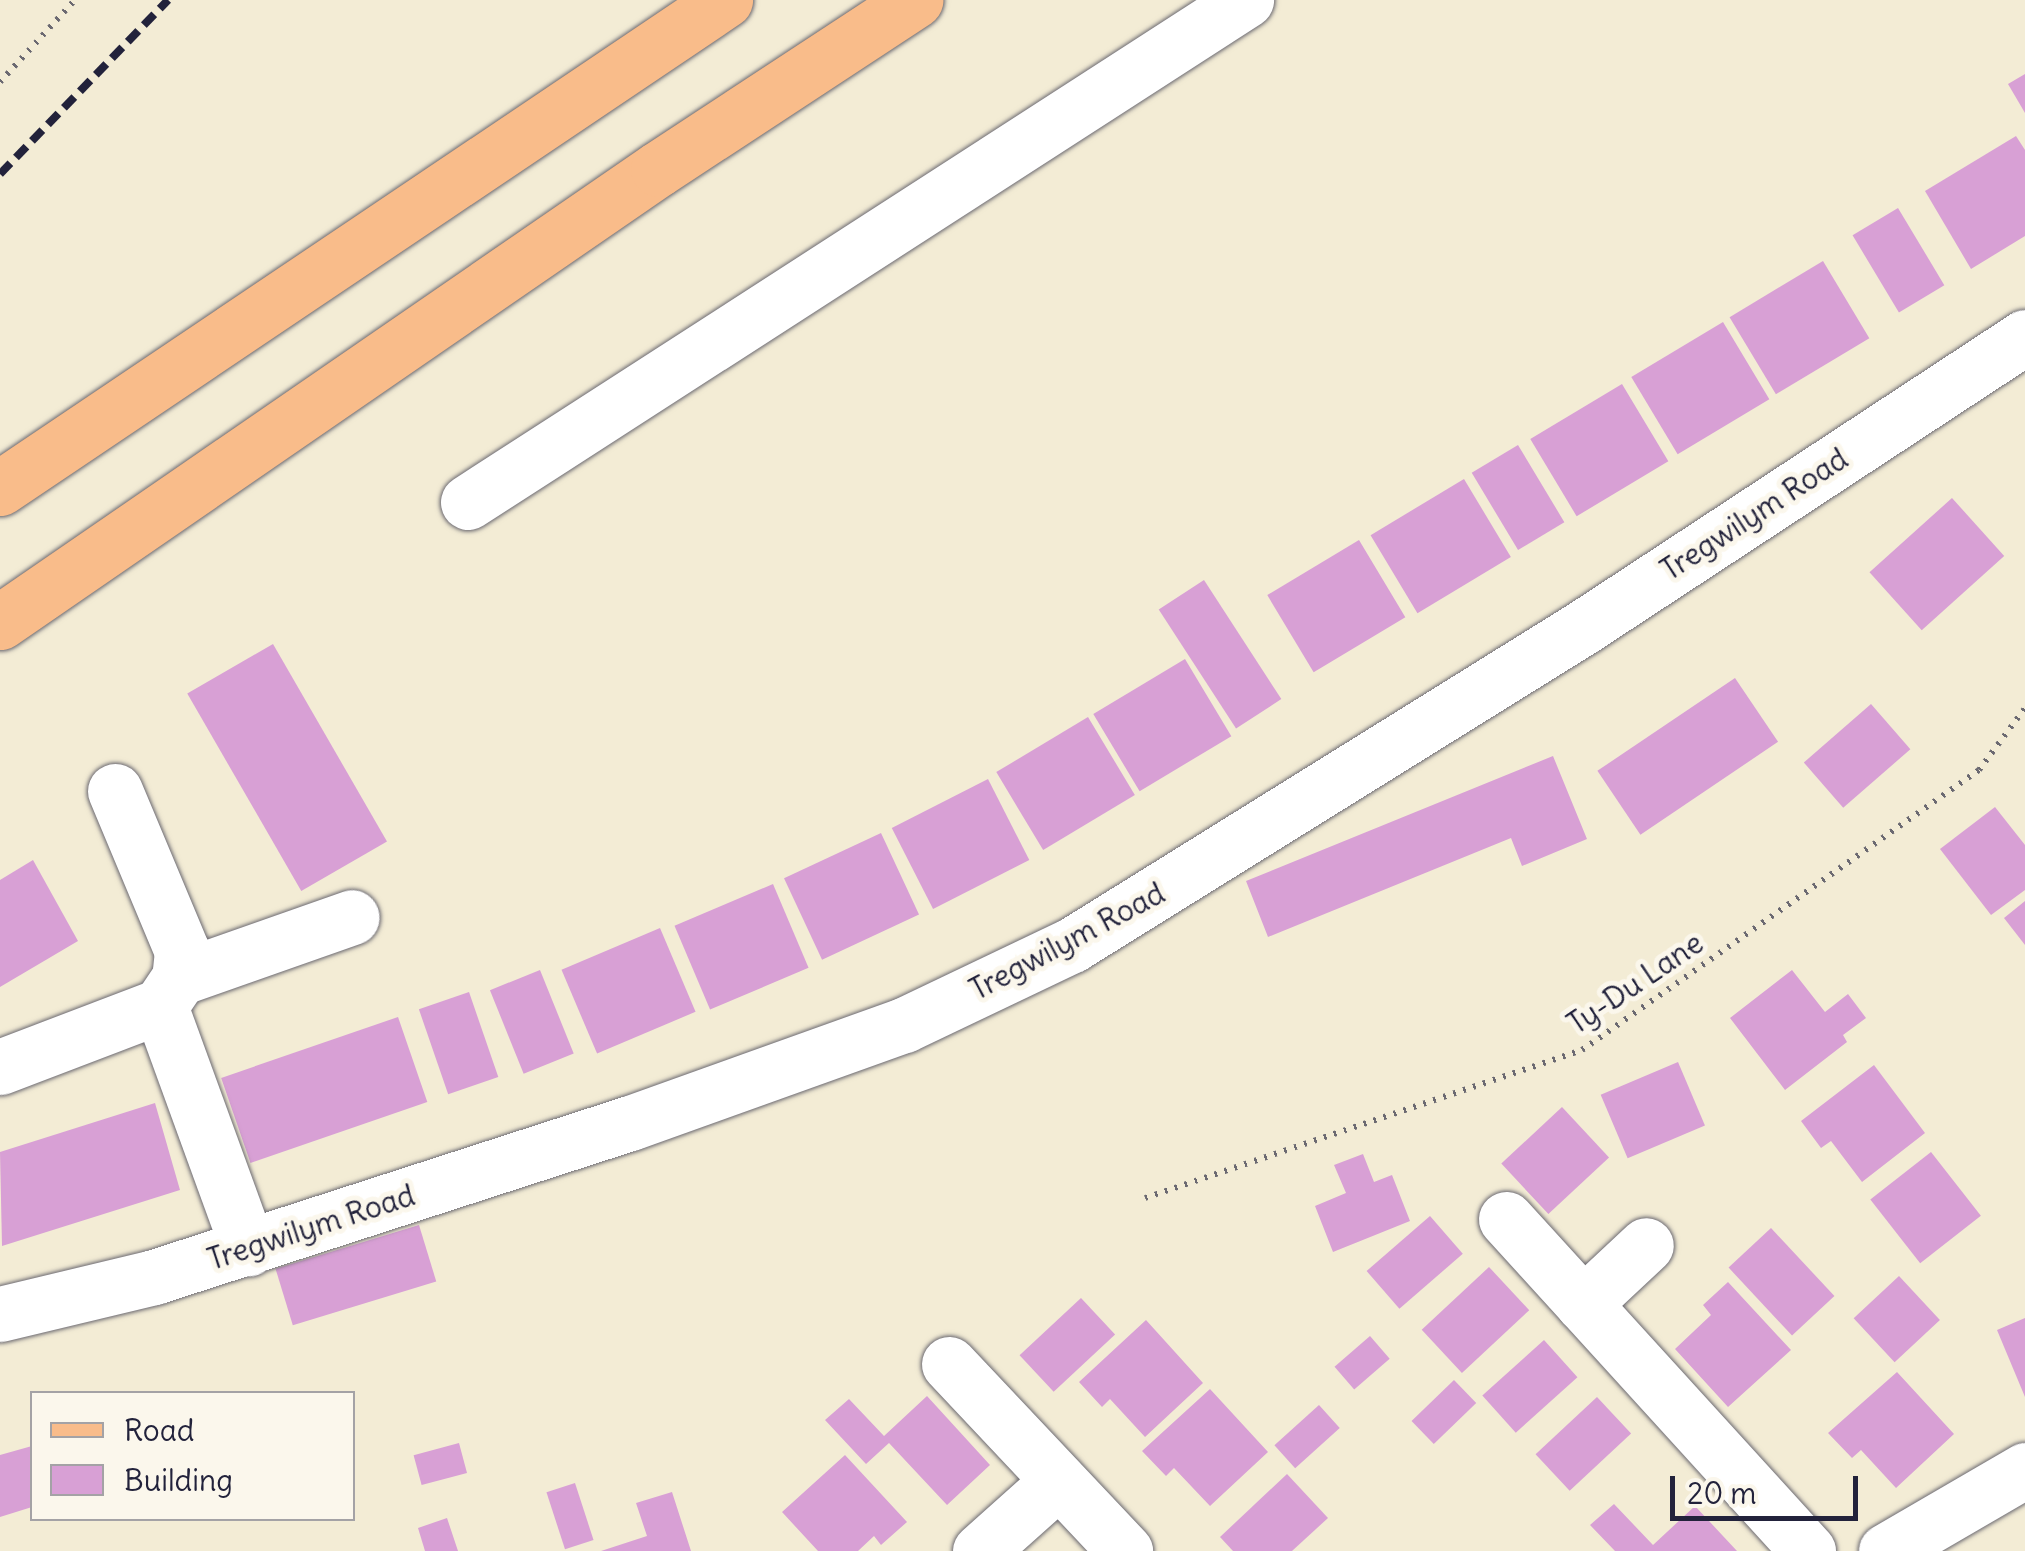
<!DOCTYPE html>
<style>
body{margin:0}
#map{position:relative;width:2025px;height:1551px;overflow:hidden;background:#f3ecd5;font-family:Delius,sans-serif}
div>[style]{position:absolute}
.building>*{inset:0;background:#d8a0d5;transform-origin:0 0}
.path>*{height:6px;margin-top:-3px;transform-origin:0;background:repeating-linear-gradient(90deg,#6b6971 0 2.5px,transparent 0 10.5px)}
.roads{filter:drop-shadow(0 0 2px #6b6971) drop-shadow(0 0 2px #6b6971)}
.minor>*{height:55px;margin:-27.5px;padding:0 27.5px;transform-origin:27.5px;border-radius:27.5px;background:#fff}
.major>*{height:55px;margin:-27.5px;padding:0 27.5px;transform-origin:27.5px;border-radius:27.5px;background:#f9bc8a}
.rail>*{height:8px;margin-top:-4px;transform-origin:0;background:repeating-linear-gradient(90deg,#22223b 0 15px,transparent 0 23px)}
span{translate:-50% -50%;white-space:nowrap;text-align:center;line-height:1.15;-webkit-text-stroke:10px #fbf7ec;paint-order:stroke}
.street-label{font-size:30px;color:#22223b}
.legend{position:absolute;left:30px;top:1391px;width:325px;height:130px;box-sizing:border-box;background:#fbf7ec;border:2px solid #a4a2a5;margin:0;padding:12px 18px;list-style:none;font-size:30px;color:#22223b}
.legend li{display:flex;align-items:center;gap:20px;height:50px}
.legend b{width:50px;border:2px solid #a4a2a5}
.scale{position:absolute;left:1670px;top:1476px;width:188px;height:45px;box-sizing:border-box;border:5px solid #22223b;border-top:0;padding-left:12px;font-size:30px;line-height:35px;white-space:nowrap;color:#22223b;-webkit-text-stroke:8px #fbf7ec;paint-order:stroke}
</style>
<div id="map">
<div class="building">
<i style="clip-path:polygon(2025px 74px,2025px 113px,2008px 84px)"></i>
<i style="clip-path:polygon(2016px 136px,2025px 150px,2025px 236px,1971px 269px,1925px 191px)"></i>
<i style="left:1898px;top:208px;width:90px;height:53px;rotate:59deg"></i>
<i style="left:1823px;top:261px;width:90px;height:109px;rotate:59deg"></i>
<i style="left:1723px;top:322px;width:90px;height:107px;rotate:59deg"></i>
<i style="left:1622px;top:384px;width:90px;height:107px;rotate:59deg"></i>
<i style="left:1518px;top:445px;width:90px;height:54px;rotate:59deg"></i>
<i style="left:1464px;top:479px;width:91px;height:109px;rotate:59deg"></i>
<i style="left:1952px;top:498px;width:78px;height:111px;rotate:48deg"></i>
<i style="left:1359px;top:540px;width:90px;height:107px;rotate:59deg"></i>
<i style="left:1204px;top:580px;width:142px;height:54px;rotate:57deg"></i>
<i style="left:273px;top:644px;width:228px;height:99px;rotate:60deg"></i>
<i style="left:1185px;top:659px;width:90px;height:107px;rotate:59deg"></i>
<i style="left:1735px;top:678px;width:77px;height:166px;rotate:56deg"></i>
<i style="left:1871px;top:704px;width:60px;height:89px;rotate:49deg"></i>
<i style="left:1088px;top:717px;width:91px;height:107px;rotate:59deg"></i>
<i style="clip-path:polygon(1553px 756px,1587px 839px,1522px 866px,1511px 838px,1268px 937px,1246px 881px)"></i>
<i style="left:988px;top:779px;width:91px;height:108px;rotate:63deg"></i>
<i style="clip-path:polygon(1995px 807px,2025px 845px,2025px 890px,1991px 915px,1940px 849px)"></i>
<i style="left:881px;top:833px;width:90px;height:107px;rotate:65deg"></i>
<i style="clip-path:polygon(33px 860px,78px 941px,0 987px,0 880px)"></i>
<i style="left:773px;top:884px;width:91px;height:107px;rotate:67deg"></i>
<i style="clip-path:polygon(2025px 901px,2025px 945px,2004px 918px)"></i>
<i style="left:660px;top:928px;width:91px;height:107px;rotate:67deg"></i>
<i style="left:540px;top:970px;width:90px;height:54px;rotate:68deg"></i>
<i style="clip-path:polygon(1792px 970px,1825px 1012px,1848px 994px,1866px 1018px,1843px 1035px,1847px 1042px,1785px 1090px,1730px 1018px)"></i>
<i style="left:469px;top:992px;width:90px;height:53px;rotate:71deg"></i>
<i style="left:398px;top:1017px;width:90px;height:187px;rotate:71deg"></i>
<i style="left:1678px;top:1062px;width:69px;height:84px;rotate:67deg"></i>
<i style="clip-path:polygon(1874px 1065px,1925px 1133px,1862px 1182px,1831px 1141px,1821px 1148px,1801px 1121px)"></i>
<i style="clip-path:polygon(155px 1103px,180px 1190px,2px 1246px,0 1152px)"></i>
<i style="left:1562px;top:1107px;width:69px;height:83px;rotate:47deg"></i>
<i style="left:1931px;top:1152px;width:81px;height:77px;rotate:52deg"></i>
<i style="clip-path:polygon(1363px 1154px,1374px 1182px,1392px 1175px,1410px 1221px,1333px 1252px,1315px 1206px,1346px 1193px,1334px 1165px)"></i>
<i style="left:1430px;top:1216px;width:50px;height:84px;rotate:49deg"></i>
<i style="left:419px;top:1225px;width:59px;height:150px;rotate:73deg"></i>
<i style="left:1771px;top:1228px;width:93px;height:58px;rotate:47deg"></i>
<i style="left:1489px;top:1267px;width:59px;height:92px;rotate:47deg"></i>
<i style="left:1899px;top:1276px;width:60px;height:62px;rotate:47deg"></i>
<i style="clip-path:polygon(1728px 1282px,1791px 1350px,1728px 1407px,1675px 1349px,1711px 1315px,1703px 1305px)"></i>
<i style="left:1081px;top:1298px;width:50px;height:84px;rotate:47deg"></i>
<i style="clip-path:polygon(2025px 1318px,2025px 1397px,1997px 1330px)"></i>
<i style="clip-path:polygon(1146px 1320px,1203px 1383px,1145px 1437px,1110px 1399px,1102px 1407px,1079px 1382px)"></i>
<i style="left:1370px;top:1336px;width:30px;height:47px;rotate:49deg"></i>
<i style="left:1544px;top:1340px;width:50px;height:83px;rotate:48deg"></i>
<i style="clip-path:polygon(1897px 1372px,1954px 1434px,1896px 1488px,1861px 1450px,1852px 1458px,1828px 1433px)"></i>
<i style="left:1454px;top:1380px;width:32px;height:59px;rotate:46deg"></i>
<i style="clip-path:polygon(1210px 1389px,1268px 1452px,1210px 1506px,1174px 1468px,1166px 1476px,1142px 1451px)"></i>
<i style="clip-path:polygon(927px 1396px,990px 1465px,947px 1505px,889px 1443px,866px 1464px,825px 1420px,849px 1399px,884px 1436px)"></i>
<i style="left:1597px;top:1397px;width:50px;height:84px;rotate:47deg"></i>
<i style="left:1319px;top:1405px;width:31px;height:60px;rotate:48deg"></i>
<i style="left:459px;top:1443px;width:31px;height:47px;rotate:75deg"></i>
<i style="clip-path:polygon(32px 1446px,32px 1507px,0 1517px,0 1455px)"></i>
<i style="clip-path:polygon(845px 1455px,907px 1522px,881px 1545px,874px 1536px,858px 1551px,818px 1551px,782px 1512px)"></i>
<i style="clip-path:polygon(1287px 1474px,1328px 1518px,1292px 1551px,1233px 1551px,1220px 1537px)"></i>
<i style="left:575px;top:1483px;width:60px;height:30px;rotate:72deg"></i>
<i style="clip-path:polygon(672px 1492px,691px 1551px,601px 1551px,647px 1536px,636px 1503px)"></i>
<i style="clip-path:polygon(1614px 1504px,1653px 1545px,1695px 1506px,1737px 1551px,1615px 1551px,1590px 1525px)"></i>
<i style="clip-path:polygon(447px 1518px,458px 1551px,425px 1551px,418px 1528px)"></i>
</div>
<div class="path">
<i style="left:0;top:82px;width:111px;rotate:-47.6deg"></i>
<i style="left:1145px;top:1198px;width:461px;rotate:-18.7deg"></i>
<i style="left:1582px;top:1050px;width:486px;rotate:-35.2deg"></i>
<i style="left:1979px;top:770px;width:77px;rotate:-53.4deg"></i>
</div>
<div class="roads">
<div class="minor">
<i style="left:468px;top:502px;width:926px;rotate:-32.83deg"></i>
<i style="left:115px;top:791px;width:173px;rotate:67.3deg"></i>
<i style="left:182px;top:951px;width:27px;rotate:96deg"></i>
<i style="left:179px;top:978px;width:34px;rotate:124deg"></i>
<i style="left:179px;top:978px;width:183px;rotate:-19.4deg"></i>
<i style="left:0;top:1067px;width:171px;rotate:-20.9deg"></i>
<i style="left:160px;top:1006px;width:258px;rotate:70deg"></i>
<i style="left:1506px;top:1219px;width:449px;rotate:47.7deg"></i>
<i style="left:1583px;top:1304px;width:86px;rotate:-43.1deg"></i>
<i style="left:0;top:1314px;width:158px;rotate:-13.5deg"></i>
<i style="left:154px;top:1277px;width:500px;rotate:-17.93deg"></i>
<i style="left:630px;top:1123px;width:291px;rotate:-19.7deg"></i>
<i style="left:904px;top:1025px;width:186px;rotate:-25.5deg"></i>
<i style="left:1072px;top:945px;width:604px;rotate:-31.87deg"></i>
<i style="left:1585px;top:626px;width:526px;rotate:-33.3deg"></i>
<i style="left:949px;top:1364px;width:257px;rotate:46.7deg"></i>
<i style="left:980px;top:1551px;width:102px;rotate:-41.8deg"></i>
<i style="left:1886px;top:1551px;width:161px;rotate:-30.2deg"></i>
</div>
<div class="major">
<i style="left:0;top:488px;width:874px;rotate:-33.94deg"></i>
<i style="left:0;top:622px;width:799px;rotate:-34.55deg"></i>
<i style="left:658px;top:169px;width:308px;rotate:-33.3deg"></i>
</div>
</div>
<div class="rail">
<i style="left:0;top:174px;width:242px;rotate:-46deg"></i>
</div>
<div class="street-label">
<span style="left:1754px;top:514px;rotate:-33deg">Tregwilym Road</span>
<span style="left:1067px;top:941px;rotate:-28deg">Tregwilym Road</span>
<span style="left:1635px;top:983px;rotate:-34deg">Ty-Du Lane</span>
<span style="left:311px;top:1227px;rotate:-18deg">Tregwilym Road</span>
</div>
<ul class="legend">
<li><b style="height:12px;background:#f9bc8a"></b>Road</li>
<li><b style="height:28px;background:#d8a0d5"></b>Building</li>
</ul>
<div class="scale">20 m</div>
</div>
